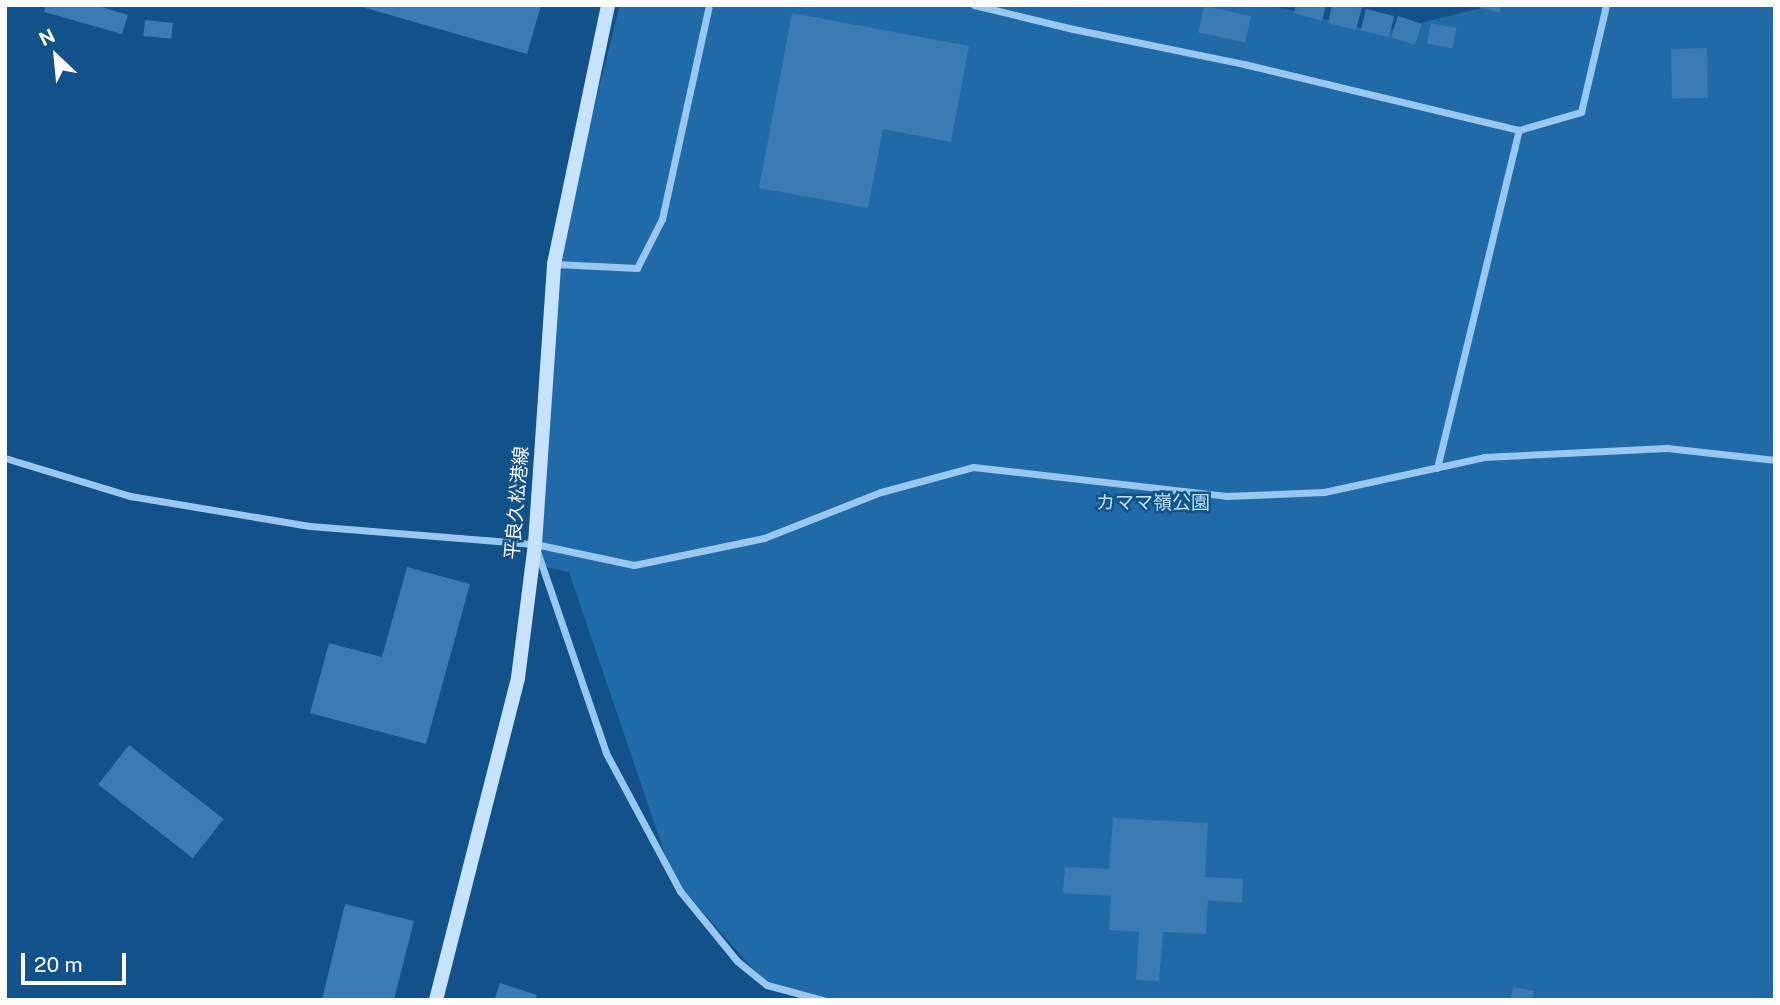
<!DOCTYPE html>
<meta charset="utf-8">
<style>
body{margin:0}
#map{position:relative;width:1780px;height:1005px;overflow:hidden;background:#12518a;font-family:"Public Sans","Noto Sans JP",sans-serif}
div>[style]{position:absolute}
.green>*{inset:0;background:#206aa8}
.building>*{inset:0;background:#3a7bb4;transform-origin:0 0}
.street>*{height:7px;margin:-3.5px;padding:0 3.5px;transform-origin:3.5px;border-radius:3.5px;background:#98c8f1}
.secondary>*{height:14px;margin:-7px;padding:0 7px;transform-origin:7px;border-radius:7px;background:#c7e2fc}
span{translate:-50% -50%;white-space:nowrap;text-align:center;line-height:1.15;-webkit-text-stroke:5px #12518a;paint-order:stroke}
.street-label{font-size:19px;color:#fff}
.park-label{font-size:19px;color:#bfe0fc}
.frame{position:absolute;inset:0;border:7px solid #fff;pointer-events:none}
.north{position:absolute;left:21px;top:21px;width:70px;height:70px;-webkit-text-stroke:5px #12518a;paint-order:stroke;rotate:334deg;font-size:19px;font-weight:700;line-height:28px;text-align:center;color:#fff}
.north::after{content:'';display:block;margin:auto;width:24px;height:32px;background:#fff;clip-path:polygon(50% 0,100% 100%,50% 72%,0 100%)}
.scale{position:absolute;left:21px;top:953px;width:105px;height:32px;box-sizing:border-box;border:4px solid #fff;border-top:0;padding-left:9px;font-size:21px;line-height:24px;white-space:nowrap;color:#fff;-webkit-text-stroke:5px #12518a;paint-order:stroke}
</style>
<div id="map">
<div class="green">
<i style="clip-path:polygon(620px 5px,1270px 5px,1379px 33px,1494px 5px,1775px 5px,1775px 1000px,823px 1000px,767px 985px,673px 878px,569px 572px,532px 564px,554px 264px)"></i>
</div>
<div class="building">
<i style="clip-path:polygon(46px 5px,95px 5px,128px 15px,122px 34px,44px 12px)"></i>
<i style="clip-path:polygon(355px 5px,541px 5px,527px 54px)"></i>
<i style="clip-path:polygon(1296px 5px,1326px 5px,1322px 21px,1294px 13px)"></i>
<i style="clip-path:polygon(1332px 5px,1362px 7px,1356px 30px,1328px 23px)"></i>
<i style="clip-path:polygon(1470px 5px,1501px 5px,1500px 13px)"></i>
<i style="left:1204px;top:6px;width:48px;height:27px;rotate:12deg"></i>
<i style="left:1366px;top:9px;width:29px;height:22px;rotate:14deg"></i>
<i style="clip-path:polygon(792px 13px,969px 46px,951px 142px,883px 129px,868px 208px,759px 188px)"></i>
<i style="left:1398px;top:16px;width:25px;height:22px;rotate:18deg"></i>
<i style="left:145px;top:20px;width:28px;height:16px;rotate:6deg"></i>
<i style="left:1431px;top:23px;width:26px;height:21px;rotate:11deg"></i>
<i style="left:1707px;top:48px;width:50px;height:36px;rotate:89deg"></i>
<i style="clip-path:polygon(407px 567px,470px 584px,426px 744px,310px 713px,329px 643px,382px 657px)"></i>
<i style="left:129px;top:745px;width:120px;height:50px;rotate:38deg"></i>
<i style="clip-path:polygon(1113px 818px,1208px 823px,1205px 877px,1243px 879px,1242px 903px,1208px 900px,1206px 934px,1163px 932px,1159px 981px,1136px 980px,1139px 932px,1109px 930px,1111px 896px,1063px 893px,1065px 867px,1109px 869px)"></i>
<i style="clip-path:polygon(345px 904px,414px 921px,394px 1000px,322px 1000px)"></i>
<i style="clip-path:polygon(500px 983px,537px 995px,535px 1000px,494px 1000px)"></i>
<i style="clip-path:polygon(1513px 987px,1534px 991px,1532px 1000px,1510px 1000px)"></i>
</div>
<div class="street">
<i style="left:974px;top:5px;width:102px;rotate:13.6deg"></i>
<i style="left:1073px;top:29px;width:175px;rotate:11.6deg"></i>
<i style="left:1244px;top:64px;width:283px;rotate:13.5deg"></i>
<i style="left:555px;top:264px;width:82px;rotate:2.8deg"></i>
<i style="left:637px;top:268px;width:55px;rotate:-63deg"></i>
<i style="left:662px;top:219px;width:219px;rotate:-77.6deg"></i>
<i style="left:5px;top:458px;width:131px;rotate:16.9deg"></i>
<i style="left:130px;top:496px;width:182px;rotate:9.5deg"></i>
<i style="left:310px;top:526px;width:226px;rotate:4.6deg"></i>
<i style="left:535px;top:544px;width:101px;rotate:12deg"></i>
<i style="left:634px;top:565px;width:133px;rotate:-11.7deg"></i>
<i style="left:764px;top:538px;width:126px;rotate:-21.5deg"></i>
<i style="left:881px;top:492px;width:95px;rotate:-15.2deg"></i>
<i style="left:973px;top:467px;width:255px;rotate:6.5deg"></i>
<i style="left:1226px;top:496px;width:98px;rotate:-2.3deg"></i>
<i style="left:1324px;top:492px;width:164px;rotate:-12.3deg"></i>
<i style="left:1484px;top:457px;width:183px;rotate:-2.8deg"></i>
<i style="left:1667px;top:448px;width:109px;rotate:6.3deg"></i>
<i style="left:1437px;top:468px;width:348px;rotate:-76.4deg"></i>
<i style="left:1519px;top:130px;width:65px;rotate:-16.2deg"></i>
<i style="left:1581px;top:112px;width:110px;rotate:-76.8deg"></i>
<i style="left:537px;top:551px;width:213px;rotate:71.1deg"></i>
<i style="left:606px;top:753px;width:157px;rotate:61.8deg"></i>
<i style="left:680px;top:891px;width:90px;rotate:50.8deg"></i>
<i style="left:737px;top:961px;width:38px;rotate:39deg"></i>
<i style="left:767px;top:985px;width:58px;rotate:15deg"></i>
</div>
<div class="secondary">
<i style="left:436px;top:1000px;width:332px;rotate:-75.7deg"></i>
<i style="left:518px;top:678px;width:135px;rotate:-82.8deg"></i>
<i style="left:535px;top:544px;width:281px;rotate:-86.1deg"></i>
<i style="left:554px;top:264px;width:265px;rotate:-78.2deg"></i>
</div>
<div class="street-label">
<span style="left:517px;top:503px;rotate:-85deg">平良久松港線</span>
</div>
<div class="park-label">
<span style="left:1153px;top:503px">カママ嶺公園</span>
</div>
<div class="frame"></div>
<div class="north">N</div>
<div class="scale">20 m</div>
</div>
